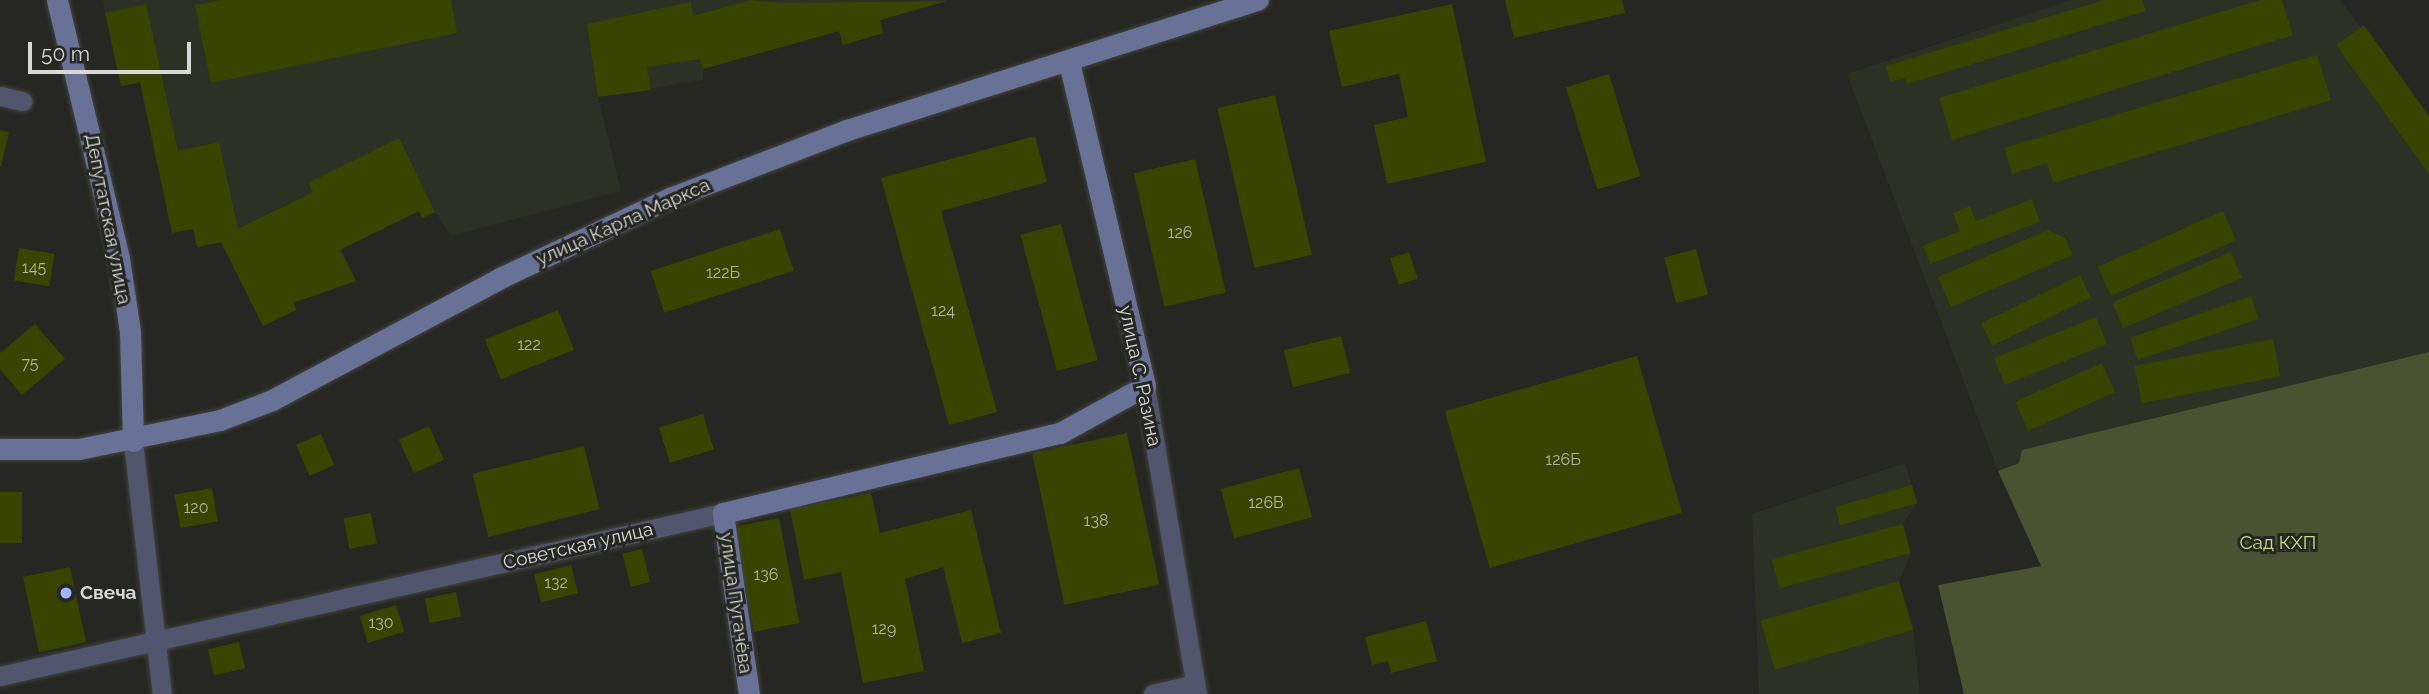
<!DOCTYPE html>
<meta charset="utf-8">
<style>
body{margin:0}
#map{position:relative;width:2429px;height:694px;overflow:hidden;background:#262722;font-family:Raleway,sans-serif}
div>[style]{position:absolute}
.built>*{inset:0;background:#2d3025}
.green>*{inset:0;background:#4a5331}
.building>*{inset:0;background:#384400;transform-origin:0 0}
.roads{filter:drop-shadow(0 0 2px #42433f) drop-shadow(0 0 2px #42433f)}
.street>*{height:19px;margin:-9.5px;padding:0 9.5px;transform-origin:9.5px;border-radius:9.5px;background:#51566e}
.secondary>*{height:21px;margin:-10.5px;padding:0 10.5px;transform-origin:10.5px;border-radius:10.5px;background:#697197}
.dots>*{width:19px;height:19px;translate:-50% -50%;box-sizing:border-box;border:4px solid #262722;border-radius:50%}
span{translate:-50% -50%;white-space:nowrap;text-align:center;line-height:1.15;-webkit-text-stroke:6px #262722;paint-order:stroke}
.number-label{font-size:16px;color:#b0b4a0}
.number-label span{-webkit-text-stroke-width:0}
.street-label{font-size:19px;color:#d8d9d6}
.park-label{font-size:19px;color:#c6dd83}
.poi-label{font-size:19px;color:#d8d9d6;font-weight:700}
.left{translate:0 -50%;text-align:left}
.scale{position:absolute;left:28px;top:42px;width:163px;height:32px;box-sizing:border-box;border:4px solid #d8d9d6;border-top:0;padding-left:9px;font-size:21px;line-height:24px;white-space:nowrap;color:#d8d9d6;-webkit-text-stroke:5px #262722;paint-order:stroke}
</style>
<div id="map">
<div class="built">
<i style="clip-path:polygon(103px 0,949px 0,880px 20px,883px 33px,844px 45px,839px 31px,703px 69px,703px 80px,598px 97px,621px 191px,451px 236px,436px 212px,422px 218px,418px 211px,341px 249px,356px 281px,294px 302px,296px 310px,263px 326px,222px 242px,197px 247px,193px 229px,172px 233px,140px 83px,121px 86px)"></i>
<i style="clip-path:polygon(2071px 0,2340px 0,2429px 116px,2429px 352px,2022px 450px,2019px 463px,1998px 471px,1847px 74px)"></i>
<i style="clip-path:polygon(1905px 463px,1917px 503px,1903px 524px,1911px 553px,1899px 581px,1913px 630px,1920px 694px,1759px 694px,1752px 514px)"></i>
</div>
<div class="green">
<i style="clip-path:polygon(2429px 352px,2429px 694px,1964px 694px,1938px 585px,2041px 566px,1998px 471px,2019px 463px,2022px 450px)"></i>
</div>
<div class="building">
<i style="clip-path:polygon(221px 0,451px 0,457px 33px,211px 83px,195px 5px)"></i>
<i style="clip-path:polygon(751px 0,783px 3px,947px 1px,880px 20px,883px 33px,843px 45px,839px 31px,703px 69px,700px 59px,647px 67px,651px 90px,598px 97px,587px 24px,691px 2px,693px 16px)"></i>
<i style="clip-path:polygon(1505px 0,1622px 0,1625px 13px,1514px 38px)"></i>
<i style="clip-path:polygon(2104px 0,2142px 0,2146px 11px,1907px 84px,1905px 78px,1890px 82px,1886px 66px)"></i>
<i style="clip-path:polygon(2260px 0,2282px 0,2293px 35px,1952px 140px,1939px 98px)"></i>
<i style="clip-path:polygon(146px 4px,178px 151px,219px 142px,238px 229px,313px 192px,308px 183px,399px 138px,435px 212px,422px 218px,419px 211px,340px 250px,356px 281px,293px 303px,296px 310px,263px 326px,221px 242px,197px 247px,193px 229px,172px 233px,140px 82px,121px 86px,105px 13px)"></i>
<i style="clip-path:polygon(1452px 4px,1486px 162px,1387px 184px,1374px 125px,1408px 117px,1399px 74px,1342px 87px,1329px 31px)"></i>
<i style="clip-path:polygon(2364px 25px,2429px 116px,2429px 174px,2336px 45px)"></i>
<i style="clip-path:polygon(2317px 55px,2331px 100px,2053px 183px,2047px 163px,2012px 174px,2004px 148px)"></i>
<i style="left:1609px;top:74px;width:107px;height:45px;rotate:73deg"></i>
<i style="left:1275px;top:95px;width:164px;height:59px;rotate:77deg"></i>
<i style="clip-path:polygon(0 130px,9px 132px,1px 167px,0 167px)"></i>
<i style="clip-path:polygon(1035px 136px,1047px 182px,941px 211px,997px 412px,949px 425px,881px 178px)"></i>
<i style="left:1195px;top:159px;width:137px;height:63px;rotate:77deg"></i>
<i style="clip-path:polygon(2032px 199px,2040px 222px,1930px 264px,1923px 246px,1960px 231px,1953px 213px,1970px 206px,1976px 221px)"></i>
<i style="left:2223px;top:211px;width:32px;height:137px;rotate:66deg"></i>
<i style="left:1061px;top:224px;width:141px;height:42px;rotate:75deg"></i>
<i style="left:780px;top:229px;width:44px;height:136px;rotate:72deg"></i>
<i style="clip-path:polygon(2048px 230px,2065px 238px,2073px 255px,1951px 307px,1938px 277px)"></i>
<i style="left:19px;top:248px;width:36px;height:33px;rotate:9deg"></i>
<i style="left:1696px;top:249px;width:47px;height:33px;rotate:75deg"></i>
<i style="left:1409px;top:252px;width:28px;height:20px;rotate:72deg"></i>
<i style="left:2231px;top:252px;width:28px;height:129px;rotate:67deg"></i>
<i style="left:2080px;top:275px;width:25px;height:110px;rotate:64deg"></i>
<i style="left:2251px;top:296px;width:24px;height:128px;rotate:71deg"></i>
<i style="left:558px;top:310px;width:43px;height:79px;rotate:68deg"></i>
<i style="left:2096px;top:317px;width:29px;height:110px;rotate:68deg"></i>
<i style="clip-path:polygon(35px 324px,65px 359px,22px 395px,0 369px,0 353px)"></i>
<i style="left:1341px;top:336px;width:38px;height:59px;rotate:76deg"></i>
<i style="left:2273px;top:339px;width:38px;height:141px;rotate:79deg"></i>
<i style="left:1637px;top:356px;width:163px;height:200px;rotate:74deg"></i>
<i style="left:2102px;top:363px;width:32px;height:95px;rotate:66deg"></i>
<i style="left:703px;top:414px;width:37px;height:46px;rotate:73deg"></i>
<i style="left:429px;top:426px;width:37px;height:33px;rotate:66deg"></i>
<i style="left:1127px;top:433px;width:155px;height:97px;rotate:78deg"></i>
<i style="left:321px;top:434px;width:34px;height:27px;rotate:67deg"></i>
<i style="left:584px;top:446px;width:65px;height:115px;rotate:76deg"></i>
<i style="left:1299px;top:468px;width:51px;height:81px;rotate:75deg"></i>
<i style="left:1912px;top:485px;width:19px;height:80px;rotate:74deg"></i>
<i style="left:212px;top:488px;width:34px;height:38px;rotate:80deg"></i>
<i style="left:0;top:492px;width:22px;height:51px"></i>
<i style="clip-path:polygon(871px 493px,880px 533px,971px 510px,1001px 633px,962px 643px,943px 567px,905px 579px,924px 671px,863px 683px,841px 572px,804px 580px,790px 509px)"></i>
<i style="left:371px;top:513px;width:31px;height:28px;rotate:79deg"></i>
<i style="left:779px;top:518px;width:107px;height:46px;rotate:79deg"></i>
<i style="left:1903px;top:524px;width:30px;height:136px;rotate:75deg"></i>
<i style="left:642px;top:549px;width:34px;height:20px;rotate:76deg"></i>
<i style="left:571px;top:565px;width:29px;height:38px;rotate:76deg"></i>
<i style="left:70px;top:567px;width:77px;height:48px;rotate:78deg"></i>
<i style="left:1899px;top:581px;width:51px;height:144px;rotate:74deg"></i>
<i style="left:456px;top:592px;width:25px;height:32px;rotate:78deg"></i>
<i style="left:396px;top:605px;width:28px;height:38px;rotate:73deg"></i>
<i style="clip-path:polygon(1426px 621px,1437px 661px,1391px 673px,1388px 661px,1372px 665px,1365px 637px)"></i>
<i style="left:239px;top:642px;width:27px;height:32px;rotate:77deg"></i>
</div>
<div class="roads">
<div class="street">
<i style="left:0;top:96px;width:23px;rotate:13deg"></i>
<i style="left:1145px;top:386px;width:312px;rotate:80.4deg"></i>
<i style="left:133px;top:441px;width:255px;rotate:83.5deg"></i>
<i style="left:0;top:676px;width:741px;rotate:-12.7deg"></i>
<i style="left:1153px;top:694px;width:43px;rotate:-13.4deg"></i>
</div>
<div class="secondary">
<i style="left:57px;top:0;width:265px;rotate:76.5deg"></i>
<i style="left:119px;top:258px;width:75px;rotate:81.5deg"></i>
<i style="left:130px;top:332px;width:109px;rotate:88.4deg"></i>
<i style="left:0;top:449px;width:79px"></i>
<i style="left:79px;top:449px;width:144px;rotate:-11.6deg"></i>
<i style="left:220px;top:420px;width:56px;rotate:-21deg"></i>
<i style="left:272px;top:400px;width:261px;rotate:-28.1deg"></i>
<i style="left:502px;top:277px;width:186px;rotate:-25.2deg"></i>
<i style="left:670px;top:198px;width:190px;rotate:-21deg"></i>
<i style="left:847px;top:130px;width:431px;rotate:-17.6deg"></i>
<i style="left:749px;top:694px;width:183px;rotate:-98.2deg"></i>
<i style="left:723px;top:513px;width:346px;rotate:-13.4deg"></i>
<i style="left:1060px;top:433px;width:97px;rotate:-28.9deg"></i>
<i style="left:1145px;top:386px;width:334px;rotate:-103.2deg"></i>
</div>
</div>
<div class="dots">
<i style="left:66px;top:593px;background:#a3b2fd"></i>
</div>
<div class="number-label">
<span style="left:1180px;top:233px">126</span>
<span style="left:34px;top:268px">145</span>
<span style="left:723px;top:273px">122Б</span>
<span style="left:943px;top:311px">124</span>
<span style="left:529px;top:345px">122</span>
<span style="left:30px;top:364px">75</span>
<span style="left:1563px;top:460px">126Б</span>
<span style="left:1266px;top:503px">126В</span>
<span style="left:196px;top:508px">120</span>
<span style="left:1096px;top:521px">138</span>
<span style="left:766px;top:575px">136</span>
<span style="left:556px;top:583px">132</span>
<span style="left:381px;top:623px">130</span>
<span style="left:884px;top:629px">129</span>
</div>
<div class="street-label">
<span style="left:108px;top:219px;rotate:79deg">Депутатская улица</span>
<span style="left:623px;top:222px;rotate:-24deg">улица Карла Маркса</span>
<span style="left:1140px;top:376px;rotate:78deg">улица С. Разина</span>
<span style="left:578px;top:546px;rotate:-13deg">Советская улица</span>
<span style="left:736px;top:603px;rotate:82deg">улица Пугачёва</span>
</div>
<div class="park-label">
<span style="left:2278px;top:543px">Сад КХП</span>
</div>
<div class="poi-label">
<span class="left" style="left:80px;top:593px">Свеча</span>
</div>
<div class="scale">50 m</div>
</div>
